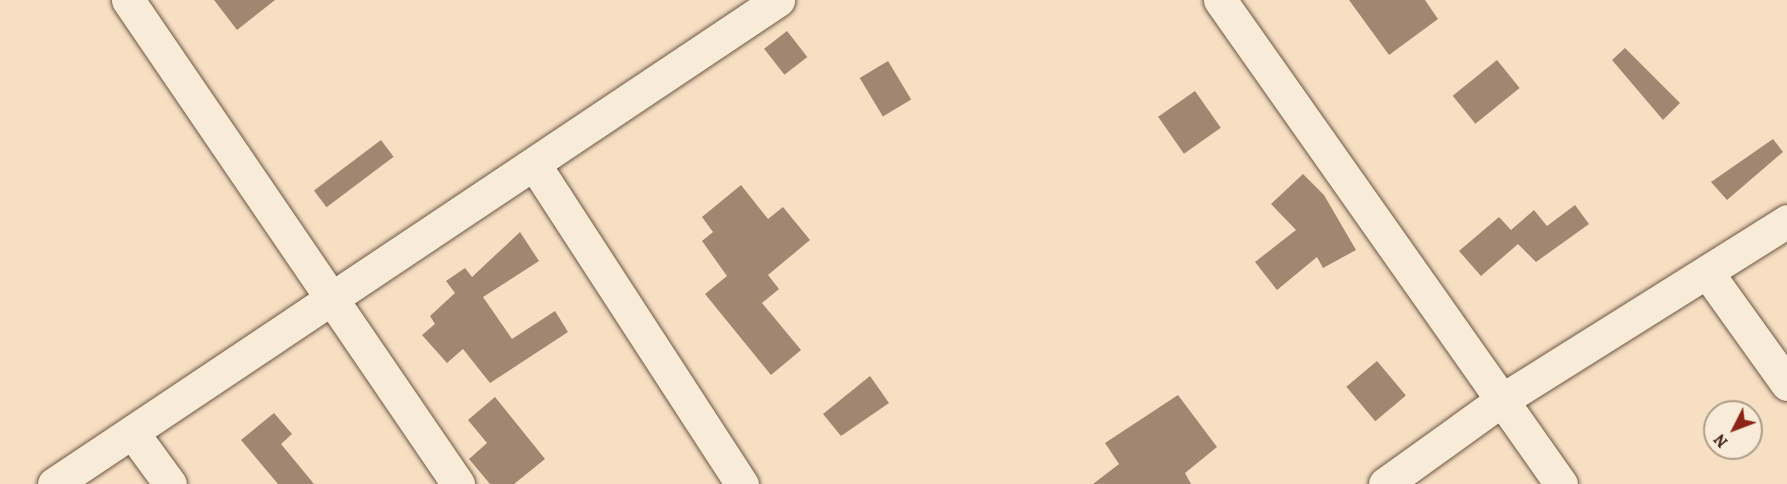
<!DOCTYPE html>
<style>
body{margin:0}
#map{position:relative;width:1787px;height:484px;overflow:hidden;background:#f5e0c3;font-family:Alegreya,serif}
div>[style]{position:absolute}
.building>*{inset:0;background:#a08772;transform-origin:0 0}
.roads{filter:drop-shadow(0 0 2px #705544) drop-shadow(0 0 2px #705544)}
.minor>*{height:33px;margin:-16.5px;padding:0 16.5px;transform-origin:16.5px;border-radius:16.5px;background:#f8ebd8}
span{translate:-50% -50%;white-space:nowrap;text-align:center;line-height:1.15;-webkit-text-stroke:6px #f8ebd8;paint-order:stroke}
.north{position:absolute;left:1703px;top:400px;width:60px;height:60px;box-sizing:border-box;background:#f8ebd8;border:2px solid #b09d8c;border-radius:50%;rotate:228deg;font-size:16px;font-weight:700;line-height:24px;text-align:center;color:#43271a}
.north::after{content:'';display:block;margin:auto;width:21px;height:27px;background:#8f2418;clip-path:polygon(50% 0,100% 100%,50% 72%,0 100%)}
</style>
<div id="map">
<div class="building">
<i style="clip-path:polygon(214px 0,275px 0,237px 30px)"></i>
<i style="clip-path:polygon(1349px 0,1425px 0,1438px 19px,1389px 55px)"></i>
<i style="left:787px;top:31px;width:33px;height:29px;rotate:52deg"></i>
<i style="clip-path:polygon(1625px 48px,1680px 103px,1663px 120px,1612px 60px)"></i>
<i style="left:1497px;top:60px;width:36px;height:57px;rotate:51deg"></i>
<i style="left:888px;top:61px;width:45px;height:33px;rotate:59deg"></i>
<i style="left:1195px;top:91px;width:45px;height:45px;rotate:55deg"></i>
<i style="clip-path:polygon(1773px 139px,1783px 152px,1727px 200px,1711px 182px)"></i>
<i style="left:381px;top:140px;width:21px;height:84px;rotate:53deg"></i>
<i style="clip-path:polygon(1303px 174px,1324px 195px,1356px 250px,1323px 268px,1317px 257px,1277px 290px,1255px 262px,1296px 230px,1271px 204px)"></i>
<i style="clip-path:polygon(741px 185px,768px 219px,783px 207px,810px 240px,768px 275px,779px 289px,762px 303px,801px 350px,771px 375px,705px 294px,727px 276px,702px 241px,713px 232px,702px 217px)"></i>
<i style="clip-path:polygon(1575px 205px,1589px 224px,1536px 262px,1518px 244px,1481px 276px,1459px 251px,1499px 217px,1511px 230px,1534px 210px,1547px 226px)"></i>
<i style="clip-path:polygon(520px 232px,539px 261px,483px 297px,512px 339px,555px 311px,568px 332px,490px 383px,463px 349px,447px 363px,422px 335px,435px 324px,430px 316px,455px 293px,446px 281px,465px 268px,472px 277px)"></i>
<i style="left:1377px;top:361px;width:45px;height:40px;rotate:50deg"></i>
<i style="clip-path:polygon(870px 376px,889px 403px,841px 436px,823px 414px)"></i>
<i style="clip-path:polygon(1178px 395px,1217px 447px,1185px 473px,1191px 484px,1093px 484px,1119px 464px,1105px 443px)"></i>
<i style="clip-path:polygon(495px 397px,545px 459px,514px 484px,490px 484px,469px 459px,487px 443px,468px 420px)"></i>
<i style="clip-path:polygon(274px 413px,292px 434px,281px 444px,314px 484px,278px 484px,241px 440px)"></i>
</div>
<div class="roads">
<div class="minor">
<i style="left:128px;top:0;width:586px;rotate:55.71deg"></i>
<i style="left:1220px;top:0;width:592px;rotate:54.83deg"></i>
<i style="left:534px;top:164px;width:382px;rotate:57deg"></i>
<i style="left:1709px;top:275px;width:134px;rotate:54.4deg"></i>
<i style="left:132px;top:432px;width:64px;rotate:53.8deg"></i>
<i style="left:54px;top:484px;width:871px;rotate:-33.76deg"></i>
<i style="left:1385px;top:484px;width:144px;rotate:-35.7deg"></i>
<i style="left:1502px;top:400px;width:337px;rotate:-32.1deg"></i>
</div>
</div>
<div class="north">N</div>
</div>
